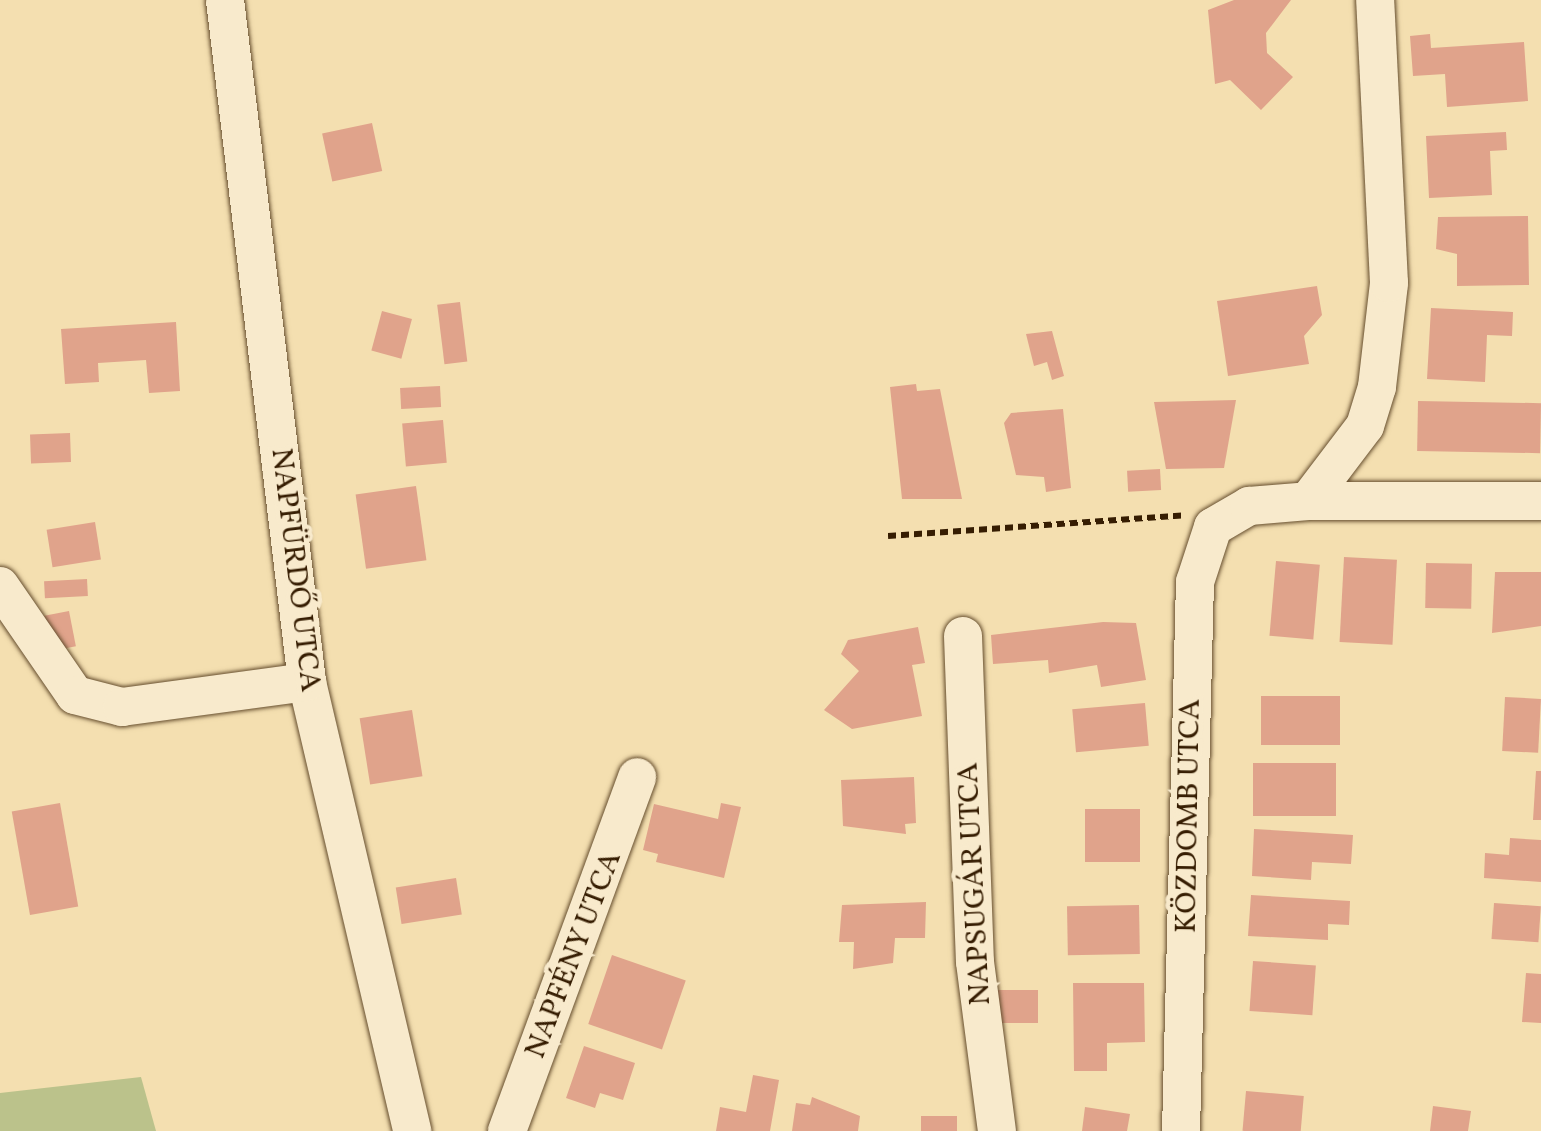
<!DOCTYPE html>
<meta charset="utf-8">
<style>
body{margin:0}
#map{position:relative;width:1541px;height:1131px;overflow:hidden;background:#f4dfb0;font-family:Vollkorn,serif}
div>[style]{position:absolute}
.green>*{inset:0;background:#bbc28b}
.building>*{inset:0;background:#e0a38b;transform-origin:0 0}
.path>*{height:6px;margin-top:-3px;transform-origin:0;background:repeating-linear-gradient(90deg,#361d02 0 8px,transparent 0 13px)}
.roads{filter:drop-shadow(0 0 2px #664e2e) drop-shadow(0 0 2px #664e2e)}
.street>*{height:38px;margin:-19px;padding:0 19px;transform-origin:19px;border-radius:19px;background:#f8eacc}
span{translate:-50% -50%;white-space:nowrap;text-align:center;line-height:1.15;-webkit-text-stroke:9px #f8eacc;paint-order:stroke}
.street-label{font-size:30px;color:#361d02}
</style>
<div id="map">
<div class="green">
<i style="clip-path:polygon(141px 1077px,156px 1131px,0 1131px,0 1093px)"></i>
</div>
<div class="building">
<i style="clip-path:polygon(1234px 0,1291px 0,1266px 33px,1267px 53px,1293px 77px,1261px 110px,1230px 80px,1215px 84px,1208px 10px)"></i>
<i style="clip-path:polygon(1430px 34px,1431px 48px,1524px 42px,1528px 101px,1447px 107px,1445px 74px,1413px 76px,1410px 36px)"></i>
<i style="left:372px;top:123px;width:49px;height:51px;rotate:78deg"></i>
<i style="clip-path:polygon(1506px 132px,1507px 150px,1490px 151px,1492px 195px,1429px 198px,1426px 136px)"></i>
<i style="clip-path:polygon(1528px 216px,1529px 285px,1457px 286px,1457px 254px,1436px 249px,1438px 217px)"></i>
<i style="clip-path:polygon(1317px 286px,1322px 315px,1304px 336px,1309px 364px,1228px 376px,1217px 301px)"></i>
<i style="left:460px;top:302px;width:60px;height:23px;rotate:83deg"></i>
<i style="clip-path:polygon(1431px 308px,1513px 312px,1512px 336px,1487px 335px,1485px 382px,1427px 379px)"></i>
<i style="left:382px;top:311px;width:31px;height:41px;rotate:15deg"></i>
<i style="clip-path:polygon(176px 322px,180px 391px,149px 393px,146px 360px,98px 363px,99px 382px,65px 384px,61px 329px)"></i>
<i style="clip-path:polygon(1052px 331px,1064px 376px,1052px 380px,1047px 362px,1034px 366px,1026px 334px)"></i>
<i style="clip-path:polygon(916px 384px,917px 391px,940px 389px,962px 499px,902px 499px,890px 387px)"></i>
<i style="left:440px;top:386px;width:21px;height:40px;rotate:87deg"></i>
<i style="clip-path:polygon(1236px 400px,1224px 468px,1166px 469px,1154px 402px)"></i>
<i style="left:1418px;top:401px;width:123px;height:50px;rotate:1deg"></i>
<i style="clip-path:polygon(1063px 409px,1071px 488px,1046px 492px,1044px 477px,1016px 475px,1004px 423px,1011px 413px)"></i>
<i style="left:443px;top:420px;width:43px;height:41px;rotate:85deg"></i>
<i style="left:70px;top:433px;width:29px;height:40px;rotate:88deg"></i>
<i style="left:1160px;top:469px;width:21px;height:33px;rotate:87deg"></i>
<i style="left:416px;top:486px;width:75px;height:61px;rotate:82deg"></i>
<i style="left:95px;top:522px;width:38px;height:49px;rotate:81deg"></i>
<i style="left:1344px;top:557px;width:53px;height:85px;rotate:3deg"></i>
<i style="left:1276px;top:561px;width:44px;height:75px;rotate:5deg"></i>
<i style="left:1426px;top:563px;width:46px;height:45px;rotate:1deg"></i>
<i style="clip-path:polygon(1495px 572px,1541px 572px,1541px 626px,1492px 633px)"></i>
<i style="left:87px;top:579px;width:17px;height:43px;rotate:87deg"></i>
<i style="left:69px;top:611px;width:36px;height:25px;rotate:79deg"></i>
<i style="clip-path:polygon(1103px 622px,1136px 623px,1146px 680px,1101px 687px,1097px 665px,1049px 673px,1048px 660px,993px 664px,991px 635px)"></i>
<i style="clip-path:polygon(918px 627px,925px 663px,912px 665px,922px 716px,852px 729px,824px 710px,859px 671px,841px 654px,848px 640px)"></i>
<i style="left:1261px;top:696px;width:79px;height:49px"></i>
<i style="left:1505px;top:697px;width:36px;height:54px;rotate:3deg"></i>
<i style="left:1145px;top:703px;width:43px;height:73px;rotate:85deg"></i>
<i style="left:412px;top:710px;width:67px;height:53px;rotate:81deg"></i>
<i style="left:1253px;top:763px;width:83px;height:53px"></i>
<i style="clip-path:polygon(1536px 771px,1541px 771px,1541px 820px,1533px 820px)"></i>
<i style="clip-path:polygon(914px 777px,916px 823px,905px 824px,906px 834px,843px 826px,841px 780px)"></i>
<i style="left:60px;top:803px;width:105px;height:49px;rotate:80deg"></i>
<i style="clip-path:polygon(721px 803px,741px 807px,724px 878px,656px 862px,658px 854px,643px 850px,654px 804px,718px 819px)"></i>
<i style="left:1085px;top:809px;width:55px;height:53px"></i>
<i style="clip-path:polygon(1254px 829px,1353px 835px,1351px 864px,1312px 862px,1311px 880px,1252px 876px)"></i>
<i style="clip-path:polygon(1510px 838px,1541px 840px,1541px 882px,1484px 878px,1485px 853px,1509px 855px)"></i>
<i style="left:456px;top:878px;width:37px;height:61px;rotate:81deg"></i>
<i style="clip-path:polygon(1251px 895px,1350px 901px,1349px 925px,1328px 924px,1328px 940px,1248px 936px)"></i>
<i style="clip-path:polygon(926px 902px,925px 938px,895px 938px,893px 963px,853px 969px,854px 942px,839px 942px,842px 905px)"></i>
<i style="left:1494px;top:903px;width:47px;height:36px;rotate:4deg"></i>
<i style="left:1139px;top:905px;width:49px;height:72px;rotate:89deg"></i>
<i style="left:612px;top:955px;width:78px;height:73px;rotate:19deg"></i>
<i style="left:1253px;top:961px;width:63px;height:50px;rotate:4deg"></i>
<i style="clip-path:polygon(1526px 973px,1541px 974px,1541px 1023px,1522px 1022px)"></i>
<i style="clip-path:polygon(1073px 983px,1144px 983px,1145px 1042px,1107px 1043px,1107px 1071px,1074px 1071px)"></i>
<i style="left:993px;top:990px;width:45px;height:33px"></i>
<i style="clip-path:polygon(584px 1046px,635px 1063px,623px 1100px,600px 1093px,595px 1108px,566px 1098px)"></i>
<i style="clip-path:polygon(753px 1075px,779px 1080px,770px 1131px,716px 1131px,720px 1107px,746px 1112px)"></i>
<i style="left:1246px;top:1091px;width:58px;height:40px;rotate:5deg"></i>
<i style="clip-path:polygon(812px 1097px,860px 1116px,858px 1131px,792px 1131px,796px 1103px,810px 1105px)"></i>
<i style="clip-path:polygon(1433px 1106px,1471px 1111px,1468px 1131px,1430px 1131px)"></i>
<i style="clip-path:polygon(1085px 1107px,1130px 1114px,1127px 1131px,1082px 1131px)"></i>
<i style="left:957px;top:1116px;width:15px;height:36px;rotate:90deg"></i>
</div>
<div class="path">
<i style="left:888px;top:536px;width:298px;rotate:-4deg"></i>
</div>
<div class="roads">
<div class="street">
<i style="left:225px;top:0;width:687px;rotate:83.14deg"></i>
<i style="left:307px;top:682px;width:461px;rotate:76.8deg"></i>
<i style="left:1308px;top:501px;width:94px;rotate:-52.8deg"></i>
<i style="left:1365px;top:426px;width:41px;rotate:-72.9deg"></i>
<i style="left:1377px;top:387px;width:105px;rotate:-83.4deg"></i>
<i style="left:1389px;top:283px;width:283px;rotate:-92.8deg"></i>
<i style="left:0;top:586px;width:132px;rotate:55.5deg"></i>
<i style="left:75px;top:695px;width:49px;rotate:14.3deg"></i>
<i style="left:122px;top:707px;width:187px;rotate:-7.7deg"></i>
<i style="left:963px;top:636px;width:326px;rotate:87.9deg"></i>
<i style="left:975px;top:962px;width:170px;rotate:82.6deg"></i>
<i style="left:507px;top:1131px;width:377px;rotate:-69.8deg"></i>
<i style="left:1181px;top:1131px;width:549px;rotate:-88.54deg"></i>
<i style="left:1195px;top:582px;width:58px;rotate:-71.9deg"></i>
<i style="left:1213px;top:527px;width:42px;rotate:-30.3deg"></i>
<i style="left:1249px;top:506px;width:59px;rotate:-4.8deg"></i>
<i style="left:1308px;top:501px;width:233px"></i>
</div>
</div>
<div class="street-label">
<span style="left:295px;top:570px;rotate:83deg">NAPFÜRDŐ UTCA</span>
<span style="left:1189px;top:816px;rotate:-89deg">KÖZDOMB UTCA</span>
<span style="left:975px;top:884px;rotate:-93deg">NAPSUGÁR UTCA</span>
<span style="left:574px;top:955px;rotate:-69deg">NAPFÉNY UTCA</span>
</div>
</div>
